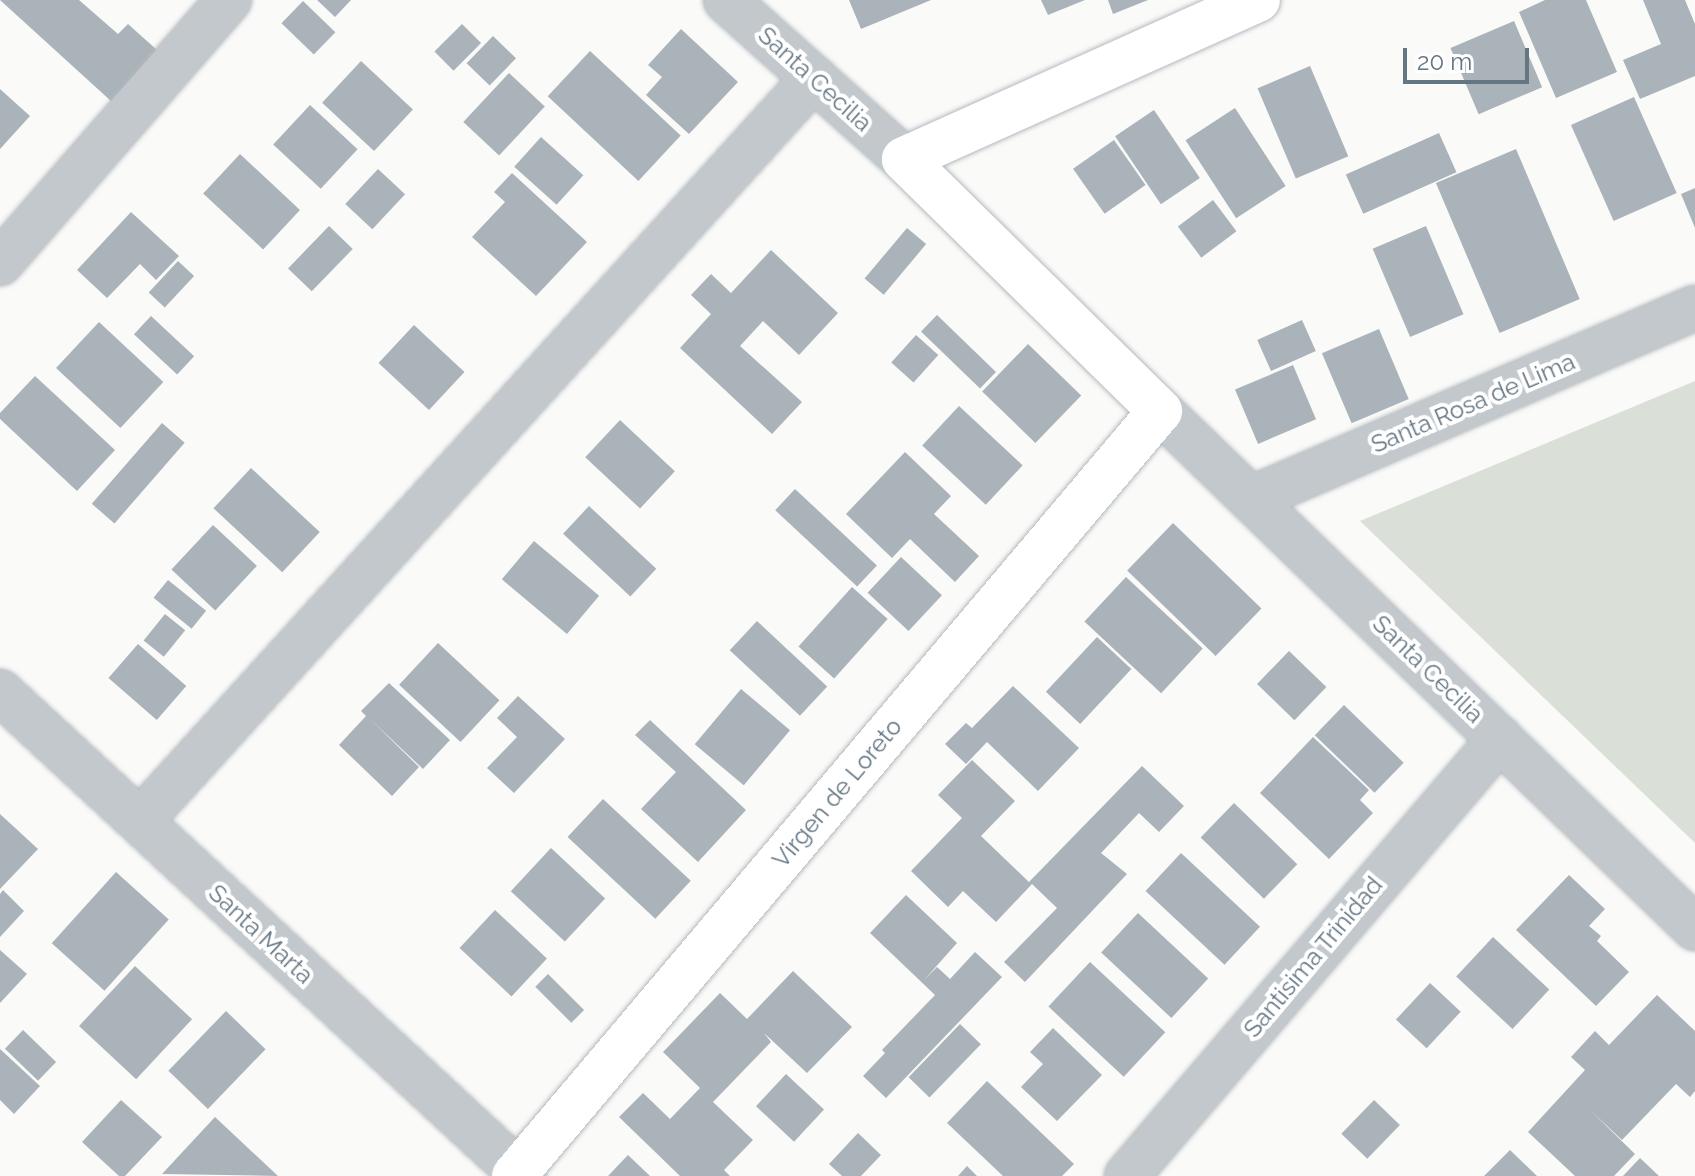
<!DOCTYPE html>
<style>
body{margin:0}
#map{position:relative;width:1695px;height:1176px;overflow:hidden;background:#fafaf8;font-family:Raleway,sans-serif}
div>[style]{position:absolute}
.green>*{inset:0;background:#dadfd7}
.building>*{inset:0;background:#aab3b9;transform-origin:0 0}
.roads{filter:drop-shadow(0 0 2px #b3babf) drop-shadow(0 0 2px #b3babf)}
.street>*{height:44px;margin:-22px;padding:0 22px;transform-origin:22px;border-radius:22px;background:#c3c8cc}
.secondary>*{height:44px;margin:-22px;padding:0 22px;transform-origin:22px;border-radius:22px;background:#fff}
span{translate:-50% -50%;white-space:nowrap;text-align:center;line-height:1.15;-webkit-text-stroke:8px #fff;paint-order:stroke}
.street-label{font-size:24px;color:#657683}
.scale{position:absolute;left:1403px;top:48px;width:126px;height:36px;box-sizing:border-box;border:4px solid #657683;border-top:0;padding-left:10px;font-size:24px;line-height:28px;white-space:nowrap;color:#657683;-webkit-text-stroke:6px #fff;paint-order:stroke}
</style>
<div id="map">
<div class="green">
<i style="clip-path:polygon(1695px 381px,1695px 843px,1360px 521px)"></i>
</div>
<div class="building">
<i style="clip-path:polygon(0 0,79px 0,118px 34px,128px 24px,157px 50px,111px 101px)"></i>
<i style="clip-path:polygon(317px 0,351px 0,335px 17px)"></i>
<i style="clip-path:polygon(849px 0,931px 0,861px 29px)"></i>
<i style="clip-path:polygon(1041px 0,1085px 0,1048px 15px)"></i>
<i style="clip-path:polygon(1108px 0,1148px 0,1113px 14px)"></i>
<i style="clip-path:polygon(1545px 0,1586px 0,1617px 72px,1556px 98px,1519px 12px)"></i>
<i style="clip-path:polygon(1643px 0,1685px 0,1695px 24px,1695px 76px,1640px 99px,1623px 60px,1661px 44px)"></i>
<i style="left:303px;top:1px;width:45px;height:31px;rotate:44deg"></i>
<i style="left:1514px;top:21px;width:72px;height:69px;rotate:67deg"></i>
<i style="left:462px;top:24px;width:27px;height:39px;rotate:45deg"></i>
<i style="clip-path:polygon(681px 29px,738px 82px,689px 134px,646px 95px,662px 77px,648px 65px)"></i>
<i style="left:493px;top:36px;width:32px;height:38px;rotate:44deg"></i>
<i style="left:590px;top:51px;width:124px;height:62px;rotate:43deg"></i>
<i style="left:361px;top:61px;width:71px;height:57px;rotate:43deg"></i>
<i style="left:1310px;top:66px;width:98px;height:57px;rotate:67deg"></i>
<i style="left:509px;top:73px;width:49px;height:67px;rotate:43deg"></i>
<i style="clip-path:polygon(0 89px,30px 116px,0 149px)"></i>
<i style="left:1634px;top:97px;width:105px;height:69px;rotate:66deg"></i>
<i style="left:310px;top:105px;width:65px;height:54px;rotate:43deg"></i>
<i style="left:1235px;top:108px;width:93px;height:59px;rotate:57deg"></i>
<i style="left:1154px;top:110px;width:82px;height:47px;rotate:56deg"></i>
<i style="left:1439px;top:133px;width:43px;height:102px;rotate:66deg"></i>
<i style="left:541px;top:137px;width:57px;height:40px;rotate:42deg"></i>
<i style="left:1114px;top:140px;width:55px;height:50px;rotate:55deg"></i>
<i style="left:1516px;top:149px;width:163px;height:87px;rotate:67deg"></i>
<i style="left:240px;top:154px;width:82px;height:54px;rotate:43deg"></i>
<i style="left:378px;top:169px;width:37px;height:48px;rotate:43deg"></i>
<i style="clip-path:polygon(512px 173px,587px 242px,536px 296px,472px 237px,505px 202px,494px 192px)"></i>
<i style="clip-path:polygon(1695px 188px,1695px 228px,1681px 194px)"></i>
<i style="left:1213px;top:200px;width:39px;height:44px;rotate:53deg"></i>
<i style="clip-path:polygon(131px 212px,179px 256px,156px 280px,140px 264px,107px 298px,77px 270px)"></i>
<i style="left:329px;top:226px;width:33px;height:59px;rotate:44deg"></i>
<i style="left:1426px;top:226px;width:96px;height:58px;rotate:67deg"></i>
<i style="left:907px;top:228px;width:25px;height:66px;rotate:40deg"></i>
<i style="clip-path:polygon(771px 250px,838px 313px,799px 355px,763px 321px,740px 346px,802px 402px,772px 434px,680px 348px,711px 314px,691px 295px,711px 274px,731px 293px)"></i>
<i style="left:178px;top:261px;width:22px;height:43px;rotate:43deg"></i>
<i style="left:937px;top:315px;width:82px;height:23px;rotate:44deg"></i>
<i style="left:151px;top:316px;width:59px;height:25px;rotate:43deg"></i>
<i style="left:1302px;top:320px;width:34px;height:49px;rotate:66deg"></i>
<i style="left:99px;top:322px;width:88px;height:63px;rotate:43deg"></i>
<i style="left:414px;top:325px;width:69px;height:52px;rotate:43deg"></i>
<i style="left:1379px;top:329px;width:76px;height:62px;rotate:67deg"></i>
<i style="left:916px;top:335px;width:30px;height:37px;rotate:42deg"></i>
<i style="left:1028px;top:344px;width:74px;height:66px;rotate:44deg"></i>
<i style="left:1293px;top:365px;width:59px;height:63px;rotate:67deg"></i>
<i style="clip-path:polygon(35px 376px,115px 450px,77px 491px,0 419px,0 413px)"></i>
<i style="left:959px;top:406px;width:87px;height:54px;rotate:43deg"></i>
<i style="left:620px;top:420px;width:75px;height:51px;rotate:43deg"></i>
<i style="left:162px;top:423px;width:30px;height:107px;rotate:41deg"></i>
<i style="clip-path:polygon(905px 452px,951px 496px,934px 514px,979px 556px,955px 582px,910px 539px,892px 558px,846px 514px)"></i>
<i style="left:251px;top:468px;width:94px;height:55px;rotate:43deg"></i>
<i style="left:795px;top:489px;width:112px;height:29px;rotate:43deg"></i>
<i style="left:589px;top:506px;width:92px;height:38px;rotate:43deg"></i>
<i style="left:1173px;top:523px;width:123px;height:66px;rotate:44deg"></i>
<i style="left:213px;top:525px;width:60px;height:61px;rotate:43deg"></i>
<i style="left:534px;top:541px;width:85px;height:50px;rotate:40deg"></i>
<i style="left:901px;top:557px;width:56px;height:49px;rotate:43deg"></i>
<i style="left:1126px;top:577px;width:105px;height:61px;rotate:43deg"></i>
<i style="left:168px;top:580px;width:49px;height:23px;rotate:39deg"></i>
<i style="left:852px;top:587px;width:48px;height:80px;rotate:42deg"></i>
<i style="left:165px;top:614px;width:26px;height:34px;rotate:39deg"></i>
<i style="left:757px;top:621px;width:96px;height:40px;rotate:43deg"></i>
<i style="left:1097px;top:637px;width:47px;height:75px;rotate:43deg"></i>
<i style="left:438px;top:643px;width:84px;height:57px;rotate:43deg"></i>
<i style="left:138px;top:644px;width:64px;height:45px;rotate:41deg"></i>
<i style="left:1289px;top:651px;width:52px;height:46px;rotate:44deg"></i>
<i style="clip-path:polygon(389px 683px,450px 740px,423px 769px,369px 718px,419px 767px,392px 796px,339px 745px,366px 716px,361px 711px)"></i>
<i style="clip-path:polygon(1013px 686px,1079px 748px,1038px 791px,987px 742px,966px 764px,945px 744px,966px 723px,972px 728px)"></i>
<i style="left:741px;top:689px;width:64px;height:72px;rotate:40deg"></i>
<i style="clip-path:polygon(518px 696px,565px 739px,514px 793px,487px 768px,517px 737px,497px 718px)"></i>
<i style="left:1344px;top:705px;width:83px;height:42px;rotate:44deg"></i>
<i style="clip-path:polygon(650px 720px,746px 810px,698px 862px,641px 809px,676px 772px,635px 735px)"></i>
<i style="clip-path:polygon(1313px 737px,1369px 790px,1360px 800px,1373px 813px,1329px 859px,1260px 793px)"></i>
<i style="clip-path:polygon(972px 760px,1015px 801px,981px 836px,1029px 882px,1142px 766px,1184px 806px,1159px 832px,1139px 813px,1101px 853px,1127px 874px,1025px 982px,1004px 962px,1057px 908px,1032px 884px,996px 922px,963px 891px,948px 907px,911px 871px,962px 818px,938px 795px)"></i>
<i style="left:603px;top:799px;width:120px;height:52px;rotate:43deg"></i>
<i style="left:1234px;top:803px;width:88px;height:48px;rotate:44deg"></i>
<i style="clip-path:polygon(0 814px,38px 849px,0 889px)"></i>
<i style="left:551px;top:848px;width:74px;height:59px;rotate:43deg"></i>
<i style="left:1181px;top:853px;width:108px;height:52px;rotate:43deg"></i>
<i style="left:116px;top:872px;width:71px;height:96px;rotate:42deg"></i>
<i style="clip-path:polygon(1569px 875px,1605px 909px,1589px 926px,1601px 936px,1597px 941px,1629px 972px,1596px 1006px,1516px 930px)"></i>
<i style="clip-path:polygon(3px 890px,24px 911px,0 937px,0 894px)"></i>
<i style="clip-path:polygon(906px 895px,957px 943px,925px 979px,937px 967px,950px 979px,975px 952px,1002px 977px,886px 1098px,863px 1076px,885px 1053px,882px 1050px,935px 995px,870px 933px)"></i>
<i style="left:495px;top:910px;width:71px;height:52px;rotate:43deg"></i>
<i style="left:1138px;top:913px;width:96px;height:54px;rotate:43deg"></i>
<i style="left:1493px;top:937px;width:77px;height:54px;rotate:43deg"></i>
<i style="clip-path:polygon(0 950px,27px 974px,0 1003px)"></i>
<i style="left:1090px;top:962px;width:103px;height:61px;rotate:43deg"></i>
<i style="left:135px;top:966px;width:78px;height:82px;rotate:43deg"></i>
<i style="clip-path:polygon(793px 971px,852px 1027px,807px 1073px,764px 1033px,771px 1042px,713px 1102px,753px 1140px,724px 1170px,730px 1176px,680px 1176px,619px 1117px,643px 1093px,670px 1119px,700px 1088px,663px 1052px,720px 993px,747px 1019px)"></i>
<i style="left:548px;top:974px;width:51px;height:18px;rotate:45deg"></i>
<i style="left:1430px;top:983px;width:42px;height:50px;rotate:43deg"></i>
<i style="clip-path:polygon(1657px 995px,1695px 1031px,1695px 1091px,1690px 1097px,1676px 1084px,1622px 1140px,1589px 1109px,1635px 1154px,1614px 1176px,1575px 1176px,1528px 1132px,1585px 1070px,1571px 1057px,1595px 1031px,1609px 1045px)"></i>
<i style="left:226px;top:1011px;width:55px;height:83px;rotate:44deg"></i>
<i style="left:960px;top:1024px;width:29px;height:74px;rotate:44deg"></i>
<i style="clip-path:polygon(1053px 1028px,1102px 1075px,1057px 1121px,1021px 1087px,1043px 1064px,1030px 1052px)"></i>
<i style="left:23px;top:1030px;width:46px;height:26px;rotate:44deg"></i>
<i style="clip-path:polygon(0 1049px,40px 1086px,14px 1114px,0 1100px)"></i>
<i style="left:786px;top:1074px;width:52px;height:44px;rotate:43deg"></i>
<i style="clip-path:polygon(987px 1081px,1074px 1164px,1062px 1176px,1003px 1176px,947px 1123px)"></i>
<i style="clip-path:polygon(121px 1100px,162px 1137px,125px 1176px,119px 1176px,82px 1142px)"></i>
<i style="left:1374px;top:1100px;width:36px;height:47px;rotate:44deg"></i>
<i style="clip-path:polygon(215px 1117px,278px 1176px,162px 1174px)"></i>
<i style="clip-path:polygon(858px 1133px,881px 1155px,861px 1176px,842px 1176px,829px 1164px)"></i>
<i style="clip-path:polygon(1510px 1150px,1537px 1176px,1484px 1176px)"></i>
<i style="clip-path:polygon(628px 1155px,650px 1176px,608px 1176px)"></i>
<i style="clip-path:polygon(1640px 1158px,1659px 1176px,1623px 1176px)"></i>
<i style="clip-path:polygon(967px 1166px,977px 1176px,958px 1176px)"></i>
</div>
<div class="roads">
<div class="street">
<i style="left:726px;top:0;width:239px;rotate:41.8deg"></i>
<i style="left:0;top:263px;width:349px;rotate:-49deg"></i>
<i style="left:1160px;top:411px;width:744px;rotate:44.02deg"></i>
<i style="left:1251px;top:499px;width:483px;rotate:-23.3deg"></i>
<i style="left:0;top:692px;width:713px;rotate:42.78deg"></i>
<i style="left:140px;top:821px;width:1003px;rotate:-47.79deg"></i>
<i style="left:1127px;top:1176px;width:575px;rotate:-49.52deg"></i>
</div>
<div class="secondary">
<i style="left:514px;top:1176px;width:1001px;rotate:-49.82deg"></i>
<i style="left:1160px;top:411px;width:359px;rotate:-135.5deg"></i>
<i style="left:904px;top:159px;width:388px;rotate:-24.2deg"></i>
</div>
</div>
<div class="street-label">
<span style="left:815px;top:79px;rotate:42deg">Santa Cecilia</span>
<span style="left:1473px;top:403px;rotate:-23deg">Santa Rosa de Lima</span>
<span style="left:1428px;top:669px;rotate:44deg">Santa Cecilia</span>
<span style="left:837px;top:793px;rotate:-50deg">Virgen de Loreto</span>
<span style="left:261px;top:934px;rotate:43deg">Santa Marta</span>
<span style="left:1313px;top:957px;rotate:-50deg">Santisima Trinidad</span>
</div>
<div class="scale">20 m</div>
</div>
